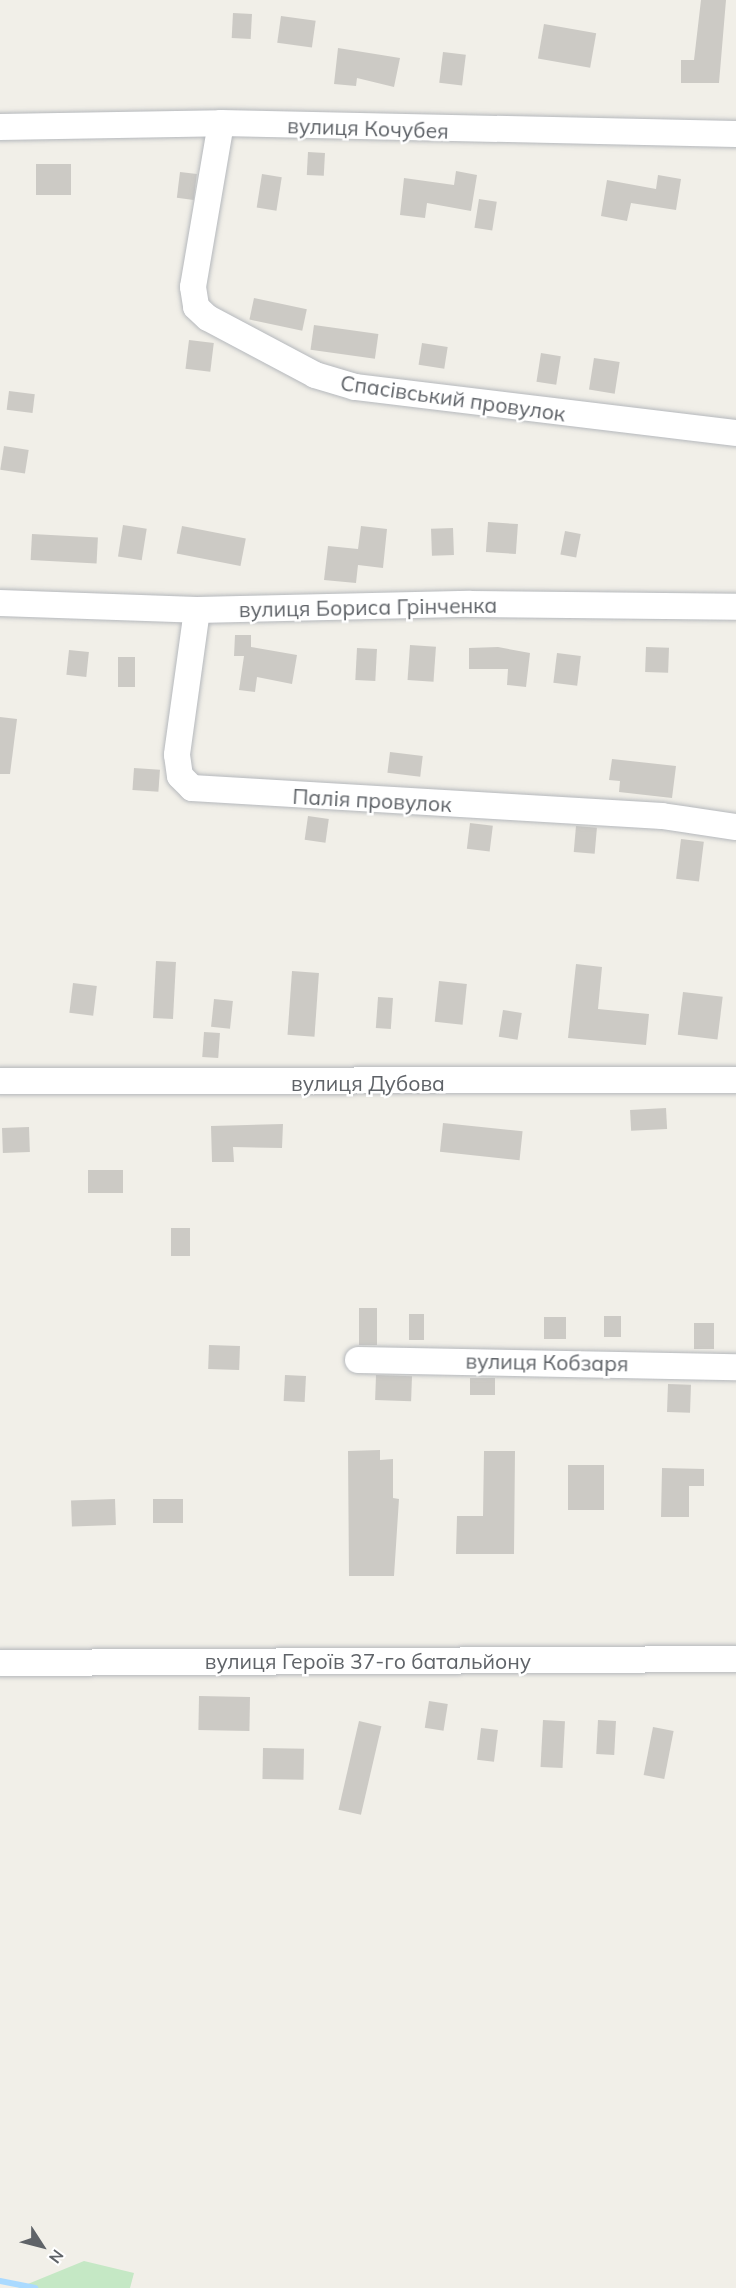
<!DOCTYPE html>
<meta charset="utf-8">
<style>
body{margin:0}
#map{position:relative;width:736px;height:2288px;overflow:hidden;background:#f1efe8;font-family:Mulish,sans-serif}
div>[style]{position:absolute}
.green>*{inset:0;background:#c5e8c5}
.stream>*{height:6px;margin:-3px;padding:0 3px;transform-origin:3px;border-radius:3px;background:#aadaff}
.building>*{inset:0;background:#cccac5;transform-origin:0 0}
.roads{filter:drop-shadow(0 0 2px #b5b8bc) drop-shadow(0 0 2px #b5b8bc)}
.minor>*{height:26px;margin:-13px;padding:0 13px;transform-origin:13px;border-radius:13px;background:#fff}
span{translate:-50% -50%;white-space:nowrap;text-align:center;line-height:1.15;-webkit-text-stroke:5px #fff;paint-order:stroke}
.street-label{font-size:21px;color:#5f6368}
.north{position:absolute;left:12px;top:2216px;width:60px;height:60px;-webkit-text-stroke:4px #fff;paint-order:stroke;rotate:126deg;font-size:16px;font-weight:700;line-height:24px;text-align:center;color:#5f6368}
.north::after{content:'';display:block;margin:auto;width:21px;height:27px;background:#5f6368;clip-path:polygon(50% 0,100% 100%,50% 72%,0 100%)}
</style>
<div id="map">
<div class="green">
<i style="clip-path:polygon(84px 2261px,134px 2273px,130px 2288px,18px 2288px)"></i>
</div>
<div class="stream">
<i style="left:0;top:2281px;width:36px;rotate:11deg"></i>
</div>
<div class="building">
<i style="clip-path:polygon(701px 0,726px 0,719px 83px,681px 83px,681px 60px,694px 60px)"></i>
<i style="left:233px;top:13px;width:19px;height:25px;rotate:3deg"></i>
<i style="left:281px;top:16px;width:35px;height:27px;rotate:8deg"></i>
<i style="left:544px;top:24px;width:53px;height:35px;rotate:10deg"></i>
<i style="clip-path:polygon(338px 48px,400px 58px,394px 87px,357px 78px,356px 86px,334px 84px)"></i>
<i style="left:443px;top:52px;width:23px;height:31px;rotate:7deg"></i>
<i style="left:308px;top:152px;width:17px;height:23px;rotate:3deg"></i>
<i style="left:36px;top:164px;width:35px;height:31px"></i>
<i style="clip-path:polygon(456px 171px,477px 175px,471px 211px,427px 203px,425px 218px,400px 215px,404px 178px,454px 185px)"></i>
<i style="left:180px;top:172px;width:17px;height:26px;rotate:7deg"></i>
<i style="left:262px;top:174px;width:20px;height:34px;rotate:9deg"></i>
<i style="clip-path:polygon(658px 175px,681px 179px,676px 210px,631px 203px,627px 221px,601px 216px,607px 180px,656px 189px)"></i>
<i style="left:479px;top:199px;width:18px;height:29px;rotate:9deg"></i>
<i style="left:254px;top:298px;width:54px;height:22px;rotate:12deg"></i>
<i style="left:314px;top:325px;width:65px;height:25px;rotate:8deg"></i>
<i style="left:189px;top:340px;width:25px;height:29px;rotate:7deg"></i>
<i style="left:422px;top:343px;width:26px;height:22px;rotate:9deg"></i>
<i style="left:541px;top:353px;width:20px;height:29px;rotate:9deg"></i>
<i style="left:594px;top:358px;width:26px;height:32px;rotate:9deg"></i>
<i style="left:9px;top:391px;width:26px;height:19px;rotate:7deg"></i>
<i style="left:4px;top:446px;width:25px;height:24px;rotate:9deg"></i>
<i style="left:488px;top:522px;width:30px;height:30px;rotate:4deg"></i>
<i style="left:123px;top:525px;width:24px;height:32px;rotate:9deg"></i>
<i style="left:182px;top:526px;width:65px;height:28px;rotate:11deg"></i>
<i style="clip-path:polygon(361px 526px,387px 529px,383px 568px,358px 565px,356px 583px,324px 580px,328px 546px,358px 549px)"></i>
<i style="left:453px;top:528px;width:27px;height:22px;rotate:88deg"></i>
<i style="left:565px;top:531px;width:16px;height:24px;rotate:11deg"></i>
<i style="left:32px;top:534px;width:66px;height:26px;rotate:3deg"></i>
<i style="clip-path:polygon(235px 635px,251px 635px,251px 647px,297px 655px,292px 684px,257px 677px,255px 692px,239px 690px,244px 656px,234px 656px)"></i>
<i style="left:410px;top:645px;width:26px;height:35px;rotate:4deg"></i>
<i style="clip-path:polygon(498px 647px,530px 653px,526px 687px,507px 685px,508px 669px,469px 669px,469px 648px)"></i>
<i style="left:646px;top:647px;width:23px;height:25px;rotate:2deg"></i>
<i style="left:357px;top:648px;width:20px;height:32px;rotate:3deg"></i>
<i style="left:69px;top:650px;width:20px;height:25px;rotate:6deg"></i>
<i style="left:557px;top:653px;width:24px;height:30px;rotate:7deg"></i>
<i style="left:118px;top:657px;width:17px;height:30px"></i>
<i style="clip-path:polygon(0 717px,17px 719px,10px 774px,0 774px)"></i>
<i style="left:390px;top:752px;width:33px;height:21px;rotate:7deg"></i>
<i style="clip-path:polygon(612px 759px,676px 766px,672px 798px,619px 792px,620px 781px,609px 780px)"></i>
<i style="left:134px;top:768px;width:26px;height:22px;rotate:4deg"></i>
<i style="left:308px;top:816px;width:21px;height:24px;rotate:8deg"></i>
<i style="left:470px;top:823px;width:23px;height:26px;rotate:7deg"></i>
<i style="left:576px;top:826px;width:21px;height:26px;rotate:5deg"></i>
<i style="left:681px;top:839px;width:23px;height:40px;rotate:7deg"></i>
<i style="left:156px;top:961px;width:20px;height:57px;rotate:3deg"></i>
<i style="clip-path:polygon(576px 964px,602px 967px,598px 1009px,649px 1014px,646px 1045px,568px 1038px)"></i>
<i style="left:292px;top:971px;width:27px;height:64px;rotate:4deg"></i>
<i style="left:439px;top:981px;width:28px;height:41px;rotate:6deg"></i>
<i style="left:73px;top:983px;width:24px;height:30px;rotate:7deg"></i>
<i style="left:683px;top:992px;width:40px;height:43px;rotate:7deg"></i>
<i style="left:378px;top:997px;width:15px;height:31px;rotate:4deg"></i>
<i style="left:214px;top:999px;width:19px;height:28px;rotate:6deg"></i>
<i style="left:503px;top:1010px;width:19px;height:27px;rotate:9deg"></i>
<i style="left:204px;top:1032px;width:16px;height:25px;rotate:4deg"></i>
<i style="left:666px;top:1108px;width:21px;height:36px;rotate:87deg"></i>
<i style="left:443px;top:1123px;width:80px;height:29px;rotate:6deg"></i>
<i style="clip-path:polygon(283px 1124px,282px 1148px,233px 1147px,234px 1162px,212px 1162px,211px 1126px)"></i>
<i style="left:29px;top:1127px;width:25px;height:27px;rotate:88deg"></i>
<i style="left:88px;top:1170px;width:35px;height:23px"></i>
<i style="left:171px;top:1228px;width:19px;height:28px"></i>
<i style="left:359px;top:1308px;width:18px;height:37px"></i>
<i style="left:409px;top:1314px;width:15px;height:26px"></i>
<i style="left:604px;top:1316px;width:17px;height:21px"></i>
<i style="left:566px;top:1317px;width:22px;height:22px;rotate:90deg"></i>
<i style="left:694px;top:1323px;width:20px;height:26px"></i>
<i style="left:209px;top:1345px;width:31px;height:24px;rotate:2deg"></i>
<i style="left:285px;top:1375px;width:21px;height:26px;rotate:3deg"></i>
<i style="left:376px;top:1375px;width:36px;height:25px;rotate:2deg"></i>
<i style="left:470px;top:1378px;width:25px;height:17px"></i>
<i style="left:668px;top:1384px;width:23px;height:28px;rotate:2deg"></i>
<i style="clip-path:polygon(380px 1450px,380px 1460px,393px 1459px,393px 1498px,399px 1499px,394px 1576px,349px 1576px,348px 1451px)"></i>
<i style="clip-path:polygon(484px 1451px,515px 1451px,514px 1554px,456px 1554px,457px 1516px,483px 1516px)"></i>
<i style="left:568px;top:1465px;width:36px;height:45px"></i>
<i style="clip-path:polygon(662px 1468px,704px 1469px,704px 1486px,689px 1486px,689px 1517px,661px 1517px)"></i>
<i style="left:115px;top:1499px;width:26px;height:44px;rotate:88deg"></i>
<i style="left:153px;top:1499px;width:30px;height:24px"></i>
<i style="left:199px;top:1696px;width:51px;height:34px;rotate:1deg"></i>
<i style="left:429px;top:1701px;width:19px;height:27px;rotate:9deg"></i>
<i style="left:543px;top:1720px;width:22px;height:47px;rotate:3deg"></i>
<i style="left:598px;top:1720px;width:18px;height:34px;rotate:3deg"></i>
<i style="left:359px;top:1721px;width:23px;height:91px;rotate:13deg"></i>
<i style="left:653px;top:1727px;width:21px;height:49px;rotate:11deg"></i>
<i style="left:481px;top:1728px;width:17px;height:32px;rotate:7deg"></i>
<i style="left:263px;top:1748px;width:41px;height:31px;rotate:1deg"></i>
</div>
<div class="roads">
<div class="minor">
<i style="left:221px;top:123px;width:166px;rotate:99.7deg"></i>
<i style="left:193px;top:287px;width:20px;rotate:81deg"></i>
<i style="left:196px;top:307px;width:16px;rotate:43deg"></i>
<i style="left:208px;top:318px;width:121px;rotate:28deg"></i>
<i style="left:315px;top:375px;width:42px;rotate:16.7deg"></i>
<i style="left:355px;top:387px;width:384px;rotate:6.9deg"></i>
<i style="left:0;top:127px;width:221px;rotate:-1deg"></i>
<i style="left:221px;top:123px;width:515px;rotate:1.22deg"></i>
<i style="left:0;top:603px;width:197px;rotate:2deg"></i>
<i style="left:197px;top:610px;width:273px;rotate:-1.3deg"></i>
<i style="left:470px;top:604px;width:266px;rotate:0.6deg"></i>
<i style="left:197px;top:610px;width:146px;rotate:97.9deg"></i>
<i style="left:177px;top:755px;width:21px;rotate:82deg"></i>
<i style="left:180px;top:776px;width:17px;rotate:45deg"></i>
<i style="left:192px;top:788px;width:471px;rotate:3.4deg"></i>
<i style="left:662px;top:816px;width:75px;rotate:8.5deg"></i>
<i style="left:0;top:1081px;width:736px;rotate:-0.08deg"></i>
<i style="left:358px;top:1360px;width:378px;rotate:1.1deg"></i>
<i style="left:0;top:1663px;width:736px;rotate:-0.31deg"></i>
</div>
</div>
<div class="street-label">
<span style="left:368px;top:128px;rotate:2deg">вулиця Кочубея</span>
<span style="left:453px;top:398px;rotate:8deg">Спасівський провулок</span>
<span style="left:368px;top:607px;rotate:-1deg">вулиця Бориса Грінченка</span>
<span style="left:372px;top:800px;rotate:3deg">Палія провулок</span>
<span style="left:368px;top:1083px">вулиця Дубова</span>
<span style="left:547px;top:1362px;rotate:1deg">вулиця Кобзаря</span>
<span style="left:368px;top:1661px">вулиця Героїв 37-го батальйону</span>
</div>
<div class="north">N</div>
</div>
